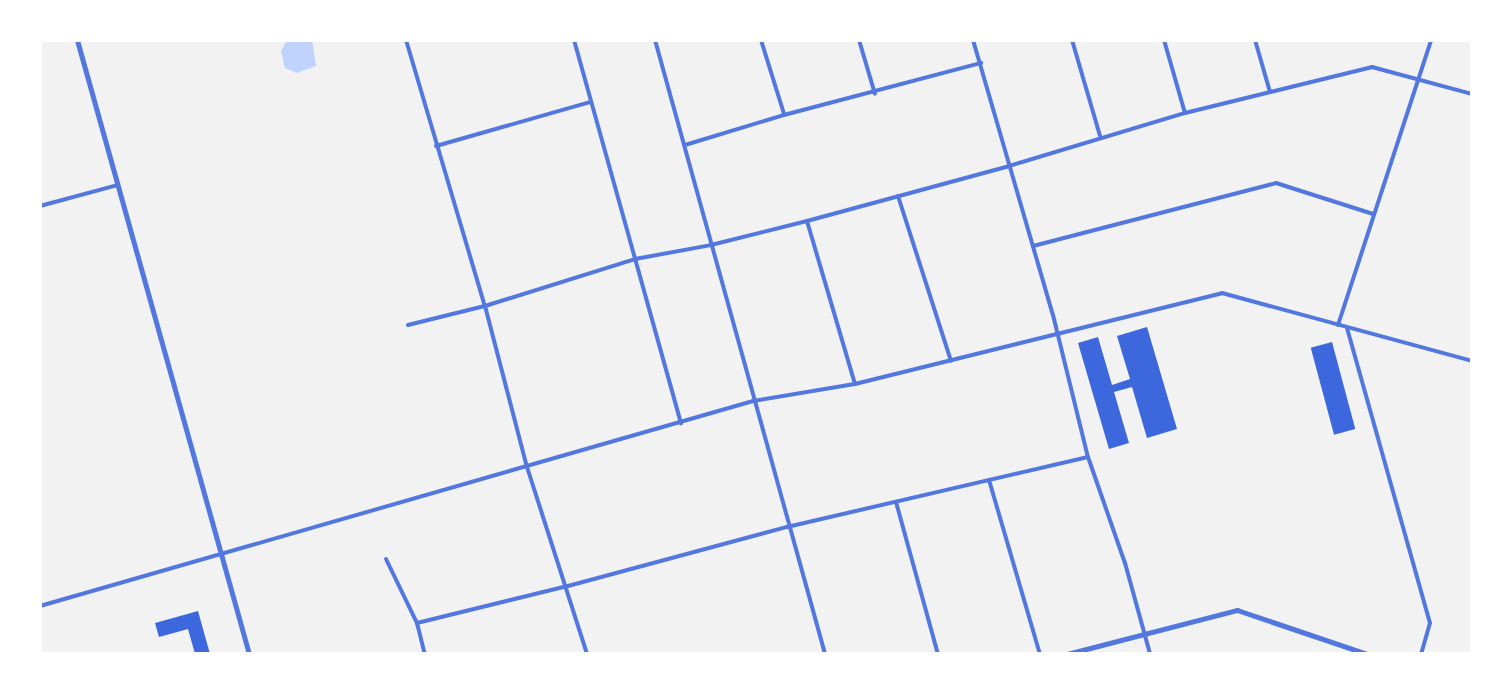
<!DOCTYPE html>
<style>
body{margin:0}
#map{position:relative;width:1512px;height:694px;overflow:hidden;background:#f2f2f2;font-family:Overpass,sans-serif}
div>[style]{position:absolute}
.water>*{inset:0;background:#bfd3fe}
.building>*{inset:0;background:#3d67dc;transform-origin:0 0}
.minor>*{height:4px;margin:-2px;padding:0 2px;transform-origin:2px;border-radius:2px;background:#5277de}
.tertiary>*{height:5px;margin:-2.5px;padding:0 2.5px;transform-origin:2.5px;border-radius:2.5px;background:#5277de}
span{translate:-50% -50%;white-space:nowrap;text-align:center;line-height:1.15;-webkit-text-stroke:8px #fff;paint-order:stroke}
.frame{position:absolute;inset:0;border:42px solid #fff;pointer-events:none}
</style>
<div id="map">
<div class="water">
<i style="clip-path:polygon(287px 40px,312px 40px,316px 66px,297px 73px,285px 68px,281px 51px)"></i>
</div>
<div class="building">
<i style="clip-path:polygon(1147px 327px,1177px 429px,1147px 438px,1132px 387px,1114px 392px,1129px 443px,1109px 449px,1078px 343px,1098px 337px,1112px 385px,1130px 379px,1117px 336px)"></i>
<i style="left:1332px;top:342px;width:90px;height:22px;rotate:75deg"></i>
<i style="clip-path:polygon(198px 611px,210px 654px,195px 654px,188px 629px,159px 637px,155px 623px)"></i>
</div>
<div class="minor">
<i style="left:406px;top:40px;width:277px;rotate:73.5deg"></i>
<i style="left:485px;top:306px;width:166px;rotate:75.4deg"></i>
<i style="left:527px;top:467px;width:196px;rotate:72.2deg"></i>
<i style="left:574px;top:40px;width:398px;rotate:74.4deg"></i>
<i style="left:655px;top:40px;width:637px;rotate:74.52deg"></i>
<i style="left:761px;top:40px;width:77px;rotate:72.7deg"></i>
<i style="left:859px;top:40px;width:56px;rotate:73.5deg"></i>
<i style="left:973px;top:40px;width:286px;rotate:73.8deg"></i>
<i style="left:1053px;top:315px;width:146px;rotate:76.2deg"></i>
<i style="left:1088px;top:457px;width:112px;rotate:70.8deg"></i>
<i style="left:1125px;top:563px;width:94px;rotate:74.6deg"></i>
<i style="left:1072px;top:40px;width:100px;rotate:73.7deg"></i>
<i style="left:1164px;top:40px;width:76px;rotate:74deg"></i>
<i style="left:1255px;top:40px;width:54px;rotate:73.9deg"></i>
<i style="left:685px;top:145px;width:103px;rotate:-16.9deg"></i>
<i style="left:784px;top:115px;width:204px;rotate:-14.8deg"></i>
<i style="left:436px;top:146px;width:160px;rotate:-15.9deg"></i>
<i style="left:898px;top:196px;width:173px;rotate:72.2deg"></i>
<i style="left:40px;top:206px;width:81px;rotate:-15.1deg"></i>
<i style="left:807px;top:221px;width:170px;rotate:73.6deg"></i>
<i style="left:1033px;top:246px;width:251px;rotate:-14.5deg"></i>
<i style="left:1276px;top:183px;width:102px;rotate:17.7deg"></i>
<i style="left:408px;top:325px;width:79px;rotate:-13.9deg"></i>
<i style="left:485px;top:306px;width:157px;rotate:-17.4deg"></i>
<i style="left:635px;top:259px;width:77px;rotate:-10.4deg"></i>
<i style="left:711px;top:245px;width:99px;rotate:-14deg"></i>
<i style="left:807px;top:221px;width:209px;rotate:-15.2deg"></i>
<i style="left:1009px;top:166px;width:184px;rotate:-16.8deg"></i>
<i style="left:1185px;top:113px;width:193px;rotate:-13.8deg"></i>
<i style="left:1372px;top:67px;width:104px;rotate:15.1deg"></i>
<i style="left:1338px;top:325px;width:300px;rotate:-71.9deg"></i>
<i style="left:1347px;top:328px;width:306px;rotate:74.3deg"></i>
<i style="left:1430px;top:623px;width:32px;rotate:106deg"></i>
<i style="left:989px;top:480px;width:181px;rotate:73.7deg"></i>
<i style="left:896px;top:502px;width:158px;rotate:74.6deg"></i>
<i style="left:386px;top:559px;width:71px;rotate:64.2deg"></i>
<i style="left:417px;top:623px;width:32px;rotate:76deg"></i>
<i style="left:40px;top:606px;width:742px;rotate:-16.04deg"></i>
<i style="left:753px;top:401px;width:103px;rotate:-9.5deg"></i>
<i style="left:855px;top:384px;width:378px;rotate:-13.9deg"></i>
<i style="left:1222px;top:293px;width:259px;rotate:15.2deg"></i>
<i style="left:417px;top:623px;width:155px;rotate:-13.8deg"></i>
<i style="left:568px;top:586px;width:227px;rotate:-15.1deg"></i>
<i style="left:787px;top:527px;width:309px;rotate:-13.1deg"></i>
</div>
<div class="tertiary">
<i style="left:77px;top:40px;width:638px;rotate:74.35deg"></i>
<i style="left:1067px;top:654px;width:176px;rotate:-14.5deg"></i>
<i style="left:1237px;top:610px;width:137px;rotate:18.7deg"></i>
</div>
<div class="frame"></div>
</div>
